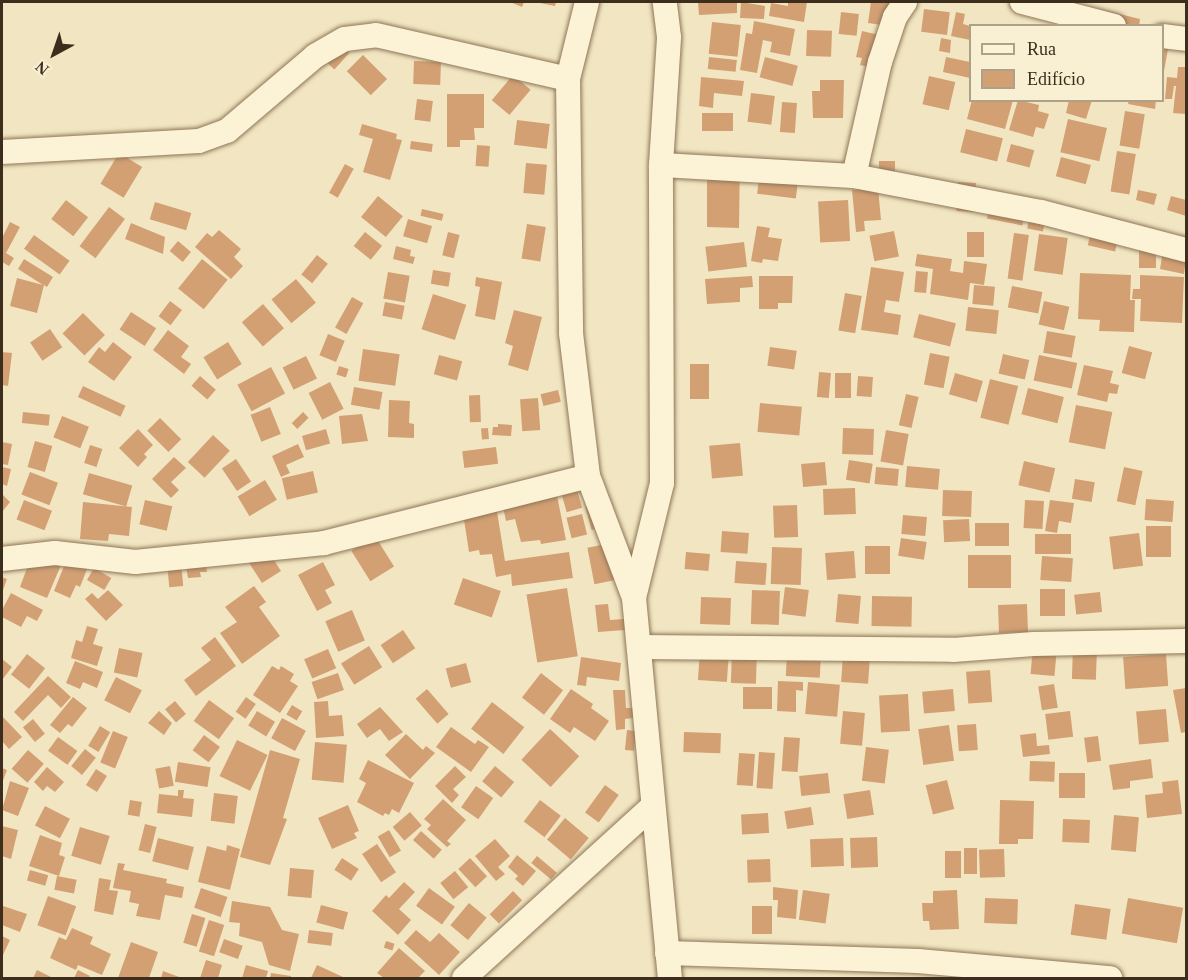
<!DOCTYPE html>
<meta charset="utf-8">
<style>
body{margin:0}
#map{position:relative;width:1188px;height:980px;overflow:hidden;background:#f2e6c2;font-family:Georgia,serif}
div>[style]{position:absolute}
.building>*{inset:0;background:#d3a074;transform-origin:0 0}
.roads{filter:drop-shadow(0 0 2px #8e7657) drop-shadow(0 0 2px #8e7657)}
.street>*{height:24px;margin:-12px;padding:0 12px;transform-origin:12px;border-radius:12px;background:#fcf2d6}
span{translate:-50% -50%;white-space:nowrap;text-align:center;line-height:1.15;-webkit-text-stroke:6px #f9efd2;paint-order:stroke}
.frame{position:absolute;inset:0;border:3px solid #3c2d1d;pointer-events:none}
.legend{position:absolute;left:969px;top:24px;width:195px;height:78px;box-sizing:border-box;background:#f9efd2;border:2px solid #ada18a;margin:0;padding:8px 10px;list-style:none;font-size:18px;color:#3c2d1d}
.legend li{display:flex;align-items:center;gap:12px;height:30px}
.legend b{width:30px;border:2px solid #ada18a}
.north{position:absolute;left:24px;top:24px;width:60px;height:60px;-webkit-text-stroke:4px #f9efd2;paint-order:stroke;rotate:220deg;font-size:16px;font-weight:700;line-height:24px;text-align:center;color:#3c2d1d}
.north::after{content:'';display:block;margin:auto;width:21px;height:27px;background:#3c2d1d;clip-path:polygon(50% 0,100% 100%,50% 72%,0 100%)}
</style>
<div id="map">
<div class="building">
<i style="clip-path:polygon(510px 2px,524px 2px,522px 7px)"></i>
<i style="clip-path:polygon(535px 2px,556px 2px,555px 6px)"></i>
<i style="clip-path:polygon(698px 2px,737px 2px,737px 13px,699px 15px)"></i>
<i style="clip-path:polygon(741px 2px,765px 6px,764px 19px,740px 18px)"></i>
<i style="clip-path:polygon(788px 2px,807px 2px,804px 22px,769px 16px,771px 3px,788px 6px)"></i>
<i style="clip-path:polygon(871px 2px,893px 2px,889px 26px,868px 23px)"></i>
<i style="left:924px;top:9px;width:26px;height:23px;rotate:7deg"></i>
<i style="clip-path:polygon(1107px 11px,1140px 19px,1139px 26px,1104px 26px)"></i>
<i style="left:841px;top:12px;width:18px;height:22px;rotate:6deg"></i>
<i style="clip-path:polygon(956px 12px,965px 14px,963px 24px,970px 26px,970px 40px,951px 36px)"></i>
<i style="clip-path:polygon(754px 21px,795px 29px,790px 56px,770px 52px,772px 42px,763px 40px,757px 73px,740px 70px,746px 33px,752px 34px)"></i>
<i style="left:712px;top:22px;width:29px;height:32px;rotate:6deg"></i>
<i style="left:807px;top:30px;width:25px;height:26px;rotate:2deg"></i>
<i style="clip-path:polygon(862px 31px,892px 38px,885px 71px,860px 65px,862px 58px,856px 57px)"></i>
<i style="clip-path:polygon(1162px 31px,1171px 33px,1164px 71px,1162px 71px)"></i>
<i style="clip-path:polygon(941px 38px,951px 40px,950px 53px,939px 51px)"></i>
<i style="left:338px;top:43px;width:15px;height:22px;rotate:42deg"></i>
<i style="left:363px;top:55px;width:34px;height:23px;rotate:45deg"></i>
<i style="left:709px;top:57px;width:28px;height:12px;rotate:6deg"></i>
<i style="left:765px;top:57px;width:34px;height:21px;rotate:15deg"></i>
<i style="clip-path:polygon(946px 57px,970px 62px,970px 78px,943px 72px)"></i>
<i style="left:414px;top:61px;width:27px;height:23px;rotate:2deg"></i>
<i style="clip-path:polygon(1178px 67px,1186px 67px,1186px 114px,1173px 113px,1176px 86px,1174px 86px,1172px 99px,1165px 99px,1167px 77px,1177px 78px)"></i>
<i style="left:513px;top:75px;width:23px;height:33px;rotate:40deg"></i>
<i style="left:929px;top:76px;width:27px;height:29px;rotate:13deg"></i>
<i style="clip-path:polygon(701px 77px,744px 81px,742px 96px,714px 93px,713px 108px,699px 106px)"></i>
<i style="clip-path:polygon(820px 80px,844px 80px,843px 118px,813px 118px,812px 91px,820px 91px)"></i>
<i style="left:751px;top:93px;width:24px;height:29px;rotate:7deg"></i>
<i style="clip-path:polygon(447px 94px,484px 94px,484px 128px,474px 128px,475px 140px,460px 140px,460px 147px,447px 147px)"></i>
<i style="left:417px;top:99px;width:16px;height:21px;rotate:7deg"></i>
<i style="clip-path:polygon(972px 100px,1013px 100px,1005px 129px,967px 119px)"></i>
<i style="clip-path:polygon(1018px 100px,1039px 105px,1038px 111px,1049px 114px,1044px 129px,1036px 127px,1033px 137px,1009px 130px)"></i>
<i style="clip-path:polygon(1069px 100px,1092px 100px,1086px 119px,1066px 113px)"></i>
<i style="clip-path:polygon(1129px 100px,1156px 100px,1155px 109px,1128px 104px)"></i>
<i style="left:782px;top:102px;width:15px;height:30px;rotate:4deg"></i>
<i style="left:1125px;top:111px;width:20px;height:35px;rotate:9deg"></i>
<i style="left:702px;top:113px;width:31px;height:18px"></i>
<i style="left:1068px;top:119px;width:40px;height:34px;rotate:13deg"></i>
<i style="left:517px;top:120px;width:33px;height:25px;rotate:7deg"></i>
<i style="clip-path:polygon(362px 124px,397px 134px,396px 139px,402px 140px,390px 180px,363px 172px,373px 139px,359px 135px)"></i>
<i style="left:966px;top:129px;width:38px;height:24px;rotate:14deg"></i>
<i style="left:411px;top:141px;width:22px;height:8px;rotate:8deg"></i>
<i style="left:1011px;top:144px;width:24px;height:18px;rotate:15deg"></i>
<i style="left:477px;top:145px;width:13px;height:21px;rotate:4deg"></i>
<i style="left:1117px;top:151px;width:19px;height:41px;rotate:9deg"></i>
<i style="left:119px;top:153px;width:27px;height:36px;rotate:31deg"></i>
<i style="left:1061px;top:157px;width:31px;height:20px;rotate:15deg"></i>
<i style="clip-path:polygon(740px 158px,739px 228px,707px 227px,707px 178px)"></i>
<i style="left:879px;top:161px;width:16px;height:16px"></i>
<i style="left:761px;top:162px;width:39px;height:32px;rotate:7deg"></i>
<i style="left:526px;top:163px;width:21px;height:30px;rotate:5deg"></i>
<i style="left:345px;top:164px;width:10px;height:33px;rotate:29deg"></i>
<i style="left:958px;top:182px;width:18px;height:29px;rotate:3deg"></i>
<i style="clip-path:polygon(878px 188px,881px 220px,864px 221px,865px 231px,856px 232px,852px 190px)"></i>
<i style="clip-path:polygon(1138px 190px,1157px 194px,1154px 205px,1136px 200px)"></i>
<i style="left:992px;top:193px;width:36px;height:26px;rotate:11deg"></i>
<i style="left:378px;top:196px;width:32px;height:27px;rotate:39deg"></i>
<i style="clip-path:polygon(1171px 196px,1186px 200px,1186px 216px,1167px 210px)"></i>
<i style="left:66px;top:200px;width:28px;height:24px;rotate:38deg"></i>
<i style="left:848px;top:200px;width:41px;height:30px;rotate:87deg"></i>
<i style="left:155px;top:202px;width:38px;height:18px;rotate:17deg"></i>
<i style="left:1032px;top:204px;width:16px;height:25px;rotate:11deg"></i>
<i style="left:109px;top:207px;width:20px;height:49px;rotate:37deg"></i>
<i style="left:422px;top:209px;width:22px;height:7px;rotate:13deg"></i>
<i style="left:1095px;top:214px;width:28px;height:32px;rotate:13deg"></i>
<i style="left:408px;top:219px;width:25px;height:18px;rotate:16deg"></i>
<i style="clip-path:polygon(10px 222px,20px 227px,6px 253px,14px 258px,9px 266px,2px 262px,2px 238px)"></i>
<i style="clip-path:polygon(131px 223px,165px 237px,163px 254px,125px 239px)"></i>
<i style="left:527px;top:224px;width:19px;height:35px;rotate:9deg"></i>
<i style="clip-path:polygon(757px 226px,770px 228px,768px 237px,782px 239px,778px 261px,763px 259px,762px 263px,751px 261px)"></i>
<i style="clip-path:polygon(219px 230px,241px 249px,234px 257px,243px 266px,231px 279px,195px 247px,207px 233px,212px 237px)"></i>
<i style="left:894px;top:231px;width:26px;height:25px;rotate:79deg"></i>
<i style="left:365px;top:232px;width:22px;height:18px;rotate:39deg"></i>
<i style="left:448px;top:232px;width:12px;height:24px;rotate:14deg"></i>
<i style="left:967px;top:232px;width:17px;height:25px"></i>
<i style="left:1014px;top:233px;width:15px;height:46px;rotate:8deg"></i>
<i style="left:1039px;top:234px;width:29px;height:37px;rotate:8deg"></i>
<i style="left:34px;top:235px;width:44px;height:17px;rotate:36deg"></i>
<i style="clip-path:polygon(1165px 240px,1186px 259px,1184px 274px,1160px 269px)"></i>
<i style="left:178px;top:241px;width:17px;height:13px;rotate:40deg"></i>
<i style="left:744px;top:242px;width:25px;height:39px;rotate:83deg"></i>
<i style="left:1139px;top:244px;width:17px;height:24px"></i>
<i style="clip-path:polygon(396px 246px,411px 250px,410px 256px,415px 257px,413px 264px,393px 259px)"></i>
<i style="clip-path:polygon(917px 254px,952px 259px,950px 271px,963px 273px,964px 261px,987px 264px,984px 285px,970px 283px,968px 300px,930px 294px,933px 269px,915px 266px)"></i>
<i style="left:317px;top:255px;width:14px;height:25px;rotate:39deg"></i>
<i style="clip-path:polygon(24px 259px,53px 277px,47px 287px,44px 285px,37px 313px,10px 306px,17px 278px,43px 285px,18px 269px)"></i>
<i style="left:202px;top:259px;width:33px;height:38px;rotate:39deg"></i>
<i style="clip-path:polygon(871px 267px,904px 272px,899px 302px,886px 300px,884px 312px,901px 315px,898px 335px,861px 330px)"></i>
<i style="left:433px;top:270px;width:18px;height:14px;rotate:9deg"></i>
<i style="left:916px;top:271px;width:12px;height:21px;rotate:5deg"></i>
<i style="left:388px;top:272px;width:22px;height:27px;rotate:10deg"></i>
<i style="clip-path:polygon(1080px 273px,1131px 275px,1130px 300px,1135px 300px,1134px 332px,1099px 331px,1100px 320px,1078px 319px)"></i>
<i style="clip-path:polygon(1140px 275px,1184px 277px,1182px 323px,1140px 321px,1141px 299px,1132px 299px,1133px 289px,1140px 289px)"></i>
<i style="clip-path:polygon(752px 276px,753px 287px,740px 288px,740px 302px,707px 304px,705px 279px)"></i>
<i style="clip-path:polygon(759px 276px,793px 276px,792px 303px,778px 303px,778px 309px,759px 309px)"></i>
<i style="clip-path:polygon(476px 277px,502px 282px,495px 320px,475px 316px,480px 287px,475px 286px)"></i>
<i style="left:296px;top:279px;width:31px;height:32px;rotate:50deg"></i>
<i style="left:974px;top:285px;width:21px;height:19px;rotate:5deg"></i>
<i style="left:1012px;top:286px;width:31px;height:22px;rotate:11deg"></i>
<i style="left:845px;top:293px;width:17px;height:38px;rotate:10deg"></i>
<i style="left:433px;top:294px;width:35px;height:37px;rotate:18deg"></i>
<i style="left:352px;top:297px;width:13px;height:35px;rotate:29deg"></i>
<i style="left:170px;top:301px;width:15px;height:19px;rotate:37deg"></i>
<i style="left:1044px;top:301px;width:26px;height:24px;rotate:13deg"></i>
<i style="left:385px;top:302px;width:20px;height:14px;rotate:11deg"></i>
<i style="left:263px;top:304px;width:32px;height:28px;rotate:49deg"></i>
<i style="left:968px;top:307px;width:31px;height:24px;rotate:6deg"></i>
<i style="clip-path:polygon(514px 310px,542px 317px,528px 371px,508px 365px,513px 346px,505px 343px)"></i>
<i style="left:131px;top:312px;width:30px;height:21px;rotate:33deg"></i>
<i style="left:83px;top:313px;width:31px;height:29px;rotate:45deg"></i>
<i style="left:919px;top:314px;width:38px;height:24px;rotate:14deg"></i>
<i style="left:50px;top:329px;width:22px;height:24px;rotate:56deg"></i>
<i style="clip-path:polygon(168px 330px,189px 346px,181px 357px,191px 364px,184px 374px,153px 350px)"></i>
<i style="left:1047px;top:331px;width:29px;height:22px;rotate:10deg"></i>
<i style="left:328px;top:334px;width:18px;height:23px;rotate:22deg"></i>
<i style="clip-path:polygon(113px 342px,132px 357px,114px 381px,88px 362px,99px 347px,105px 352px)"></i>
<i style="left:228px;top:342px;width:26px;height:29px;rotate:58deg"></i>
<i style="left:1129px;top:346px;width:24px;height:28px;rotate:15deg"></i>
<i style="left:770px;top:347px;width:27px;height:19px;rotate:8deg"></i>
<i style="left:363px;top:349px;width:37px;height:32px;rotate:8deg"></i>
<i style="clip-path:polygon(2px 352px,12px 353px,8px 386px,2px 385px)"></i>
<i style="left:930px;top:353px;width:20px;height:32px;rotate:11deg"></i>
<i style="left:1003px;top:354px;width:27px;height:20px;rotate:13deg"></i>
<i style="left:439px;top:355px;width:24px;height:20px;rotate:15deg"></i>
<i style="left:1039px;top:355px;width:39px;height:26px;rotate:12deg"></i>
<i style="left:306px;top:356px;width:25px;height:26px;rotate:64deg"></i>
<i style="left:690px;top:364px;width:19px;height:35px"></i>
<i style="clip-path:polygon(1084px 365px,1113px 371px,1110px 383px,1119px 385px,1117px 394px,1109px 393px,1107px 402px,1077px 395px)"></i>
<i style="left:339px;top:366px;width:10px;height:9px;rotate:17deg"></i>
<i style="left:271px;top:367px;width:30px;height:38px;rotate:62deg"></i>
<i style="left:819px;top:372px;width:12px;height:25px;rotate:5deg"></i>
<i style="left:835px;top:373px;width:16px;height:25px"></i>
<i style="left:955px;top:373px;width:29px;height:22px;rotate:16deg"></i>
<i style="left:200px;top:376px;width:21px;height:13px;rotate:41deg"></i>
<i style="left:858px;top:376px;width:15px;height:20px;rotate:4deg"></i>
<i style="left:990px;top:379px;width:29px;height:40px;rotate:14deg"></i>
<i style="left:330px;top:382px;width:30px;height:24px;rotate:63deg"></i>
<i style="left:83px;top:386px;width:47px;height:12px;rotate:25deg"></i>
<i style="left:354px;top:387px;width:29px;height:18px;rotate:10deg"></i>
<i style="left:1028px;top:388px;width:37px;height:27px;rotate:14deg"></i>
<i style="left:558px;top:390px;width:12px;height:18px;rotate:76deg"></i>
<i style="left:906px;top:394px;width:13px;height:32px;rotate:13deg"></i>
<i style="left:480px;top:395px;width:27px;height:11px;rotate:88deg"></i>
<i style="left:538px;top:398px;width:32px;height:18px;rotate:86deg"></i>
<i style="clip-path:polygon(389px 400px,410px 401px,409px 423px,414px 424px,414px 438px,388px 437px)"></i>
<i style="left:760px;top:403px;width:42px;height:29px;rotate:5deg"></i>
<i style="left:1076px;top:405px;width:37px;height:38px;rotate:11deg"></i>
<i style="left:270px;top:407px;width:29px;height:21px;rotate:68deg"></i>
<i style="left:23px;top:412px;width:27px;height:11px;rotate:6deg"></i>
<i style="left:303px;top:412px;width:8px;height:16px;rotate:45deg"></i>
<i style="clip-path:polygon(362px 414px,368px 441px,342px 444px,339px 416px)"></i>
<i style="left:62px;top:416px;width:29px;height:23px;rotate:22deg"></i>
<i style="left:160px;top:418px;width:30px;height:18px;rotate:45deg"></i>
<i style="clip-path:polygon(498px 424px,512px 425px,511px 436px,492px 435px,493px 427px,498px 427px)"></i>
<i style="left:488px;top:428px;width:11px;height:7px;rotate:85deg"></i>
<i style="left:843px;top:428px;width:31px;height:26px;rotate:2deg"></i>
<i style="clip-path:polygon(138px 429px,153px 445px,144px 454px,147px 457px,138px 467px,119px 448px)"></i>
<i style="left:326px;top:429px;width:15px;height:25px;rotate:74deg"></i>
<i style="left:886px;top:430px;width:23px;height:32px;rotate:10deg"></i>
<i style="left:213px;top:435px;width:23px;height:37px;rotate:43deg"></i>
<i style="left:35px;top:441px;width:18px;height:27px;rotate:16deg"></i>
<i style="clip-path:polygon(2px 442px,12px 444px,8px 465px,2px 464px)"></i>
<i style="left:740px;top:443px;width:33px;height:31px;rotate:85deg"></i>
<i style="clip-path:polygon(298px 444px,304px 457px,286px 465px,290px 473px,281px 477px,272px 456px)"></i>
<i style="left:90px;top:445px;width:13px;height:19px;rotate:18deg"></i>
<i style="left:496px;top:447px;width:17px;height:34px;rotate:83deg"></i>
<i style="clip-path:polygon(174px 457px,186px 468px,171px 482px,179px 490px,171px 498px,152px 479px)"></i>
<i style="left:236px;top:459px;width:27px;height:17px;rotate:56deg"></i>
<i style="left:849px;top:460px;width:24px;height:20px;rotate:9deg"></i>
<i style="left:1024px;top:461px;width:32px;height:25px;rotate:13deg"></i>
<i style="left:825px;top:462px;width:23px;height:24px;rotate:85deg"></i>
<i style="left:907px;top:466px;width:33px;height:21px;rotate:5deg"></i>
<i style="clip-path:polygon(2px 467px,11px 469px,7px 486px,2px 484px)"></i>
<i style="left:876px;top:467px;width:23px;height:17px;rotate:5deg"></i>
<i style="left:1124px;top:467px;width:19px;height:35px;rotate:12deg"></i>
<i style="left:313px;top:471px;width:22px;height:32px;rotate:77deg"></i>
<i style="left:30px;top:472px;width:30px;height:24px;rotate:21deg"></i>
<i style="left:89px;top:473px;width:45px;height:22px;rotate:16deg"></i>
<i style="left:573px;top:476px;width:33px;height:16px;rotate:74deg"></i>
<i style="left:1075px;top:479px;width:20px;height:20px;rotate:9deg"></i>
<i style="left:265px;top:480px;width:23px;height:32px;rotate:59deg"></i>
<i style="clip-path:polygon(555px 486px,566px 540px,541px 544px,540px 540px,521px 542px,515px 519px,506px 521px,501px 497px)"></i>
<i style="left:855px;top:488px;width:26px;height:32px;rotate:88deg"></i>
<i style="left:943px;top:490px;width:29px;height:26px;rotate:2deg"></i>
<i style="clip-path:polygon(2px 494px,10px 502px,2px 512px)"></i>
<i style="clip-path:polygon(495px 499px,505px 561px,569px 552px,573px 578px,512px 586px,511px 574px,496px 577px,492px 554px,480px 555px,479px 550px,469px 552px,463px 513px)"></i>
<i style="left:1146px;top:499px;width:28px;height:21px;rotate:4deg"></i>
<i style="left:24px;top:500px;width:30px;height:21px;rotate:21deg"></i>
<i style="left:145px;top:500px;width:28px;height:25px;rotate:13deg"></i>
<i style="left:1025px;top:500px;width:19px;height:28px;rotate:3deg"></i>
<i style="clip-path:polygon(1050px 500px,1074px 503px,1071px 523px,1059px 521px,1057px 533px,1045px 531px)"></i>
<i style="clip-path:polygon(83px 502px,132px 507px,129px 536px,109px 534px,108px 541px,80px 539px)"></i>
<i style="left:596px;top:504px;width:24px;height:11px;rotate:75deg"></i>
<i style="left:797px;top:505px;width:32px;height:24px;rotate:88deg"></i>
<i style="left:582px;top:514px;width:21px;height:16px;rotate:76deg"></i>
<i style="left:903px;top:515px;width:24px;height:19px;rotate:5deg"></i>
<i style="left:969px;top:519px;width:22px;height:26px;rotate:87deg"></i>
<i style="left:1009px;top:523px;width:23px;height:34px;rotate:90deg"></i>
<i style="left:1171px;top:526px;width:31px;height:25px;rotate:90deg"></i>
<i style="left:722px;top:531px;width:27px;height:21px;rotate:4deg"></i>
<i style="left:1139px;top:533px;width:33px;height:30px;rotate:83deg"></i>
<i style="left:1035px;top:534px;width:36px;height:20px"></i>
<i style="left:375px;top:536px;width:36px;height:28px;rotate:58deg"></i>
<i style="left:901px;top:538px;width:26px;height:18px;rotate:9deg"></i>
<i style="left:607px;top:544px;width:37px;height:20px;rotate:79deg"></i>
<i style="left:865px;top:546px;width:25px;height:28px"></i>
<i style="left:772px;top:547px;width:30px;height:37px;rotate:2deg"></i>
<i style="left:854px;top:551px;width:27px;height:29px;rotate:86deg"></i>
<i style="left:686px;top:552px;width:24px;height:17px;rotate:5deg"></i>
<i style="left:1011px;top:555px;width:33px;height:43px;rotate:90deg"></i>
<i style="clip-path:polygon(68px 556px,89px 564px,80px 587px,76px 585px,70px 598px,54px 591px)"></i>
<i style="left:1042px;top:556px;width:31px;height:24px;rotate:4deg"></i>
<i style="clip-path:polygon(205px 557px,207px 572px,200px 572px,201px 577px,188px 578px,185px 560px)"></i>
<i style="clip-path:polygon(272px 557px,281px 571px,262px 583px,246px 558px)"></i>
<i style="left:181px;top:561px;width:25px;height:14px;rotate:85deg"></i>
<i style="left:736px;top:561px;width:31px;height:22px;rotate:4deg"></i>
<i style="clip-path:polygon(323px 562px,335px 585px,325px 590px,332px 603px,317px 611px,298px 575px)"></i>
<i style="clip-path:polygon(18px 564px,61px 565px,47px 598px,20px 587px,27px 568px)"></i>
<i style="left:94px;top:568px;width:20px;height:14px;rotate:30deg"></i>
<i style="clip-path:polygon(2px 577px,7px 579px,2px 593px)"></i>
<i style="left:463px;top:578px;width:40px;height:28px;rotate:19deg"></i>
<i style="clip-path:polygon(254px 586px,266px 602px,259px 607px,280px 636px,242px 664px,220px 633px,237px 622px,225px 607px)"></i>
<i style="left:785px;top:587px;width:24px;height:27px;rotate:7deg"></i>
<i style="left:567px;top:588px;width:69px;height:41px;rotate:81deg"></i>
<i style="left:1040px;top:589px;width:25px;height:27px"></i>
<i style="clip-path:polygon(108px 590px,123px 605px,106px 621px,85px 599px,92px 593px,98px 599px)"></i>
<i style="left:752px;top:590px;width:28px;height:34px;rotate:2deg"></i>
<i style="left:1100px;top:592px;width:20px;height:26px;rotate:84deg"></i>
<i style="clip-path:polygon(11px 593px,43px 610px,37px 621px,27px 616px,21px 627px,2px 617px,2px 610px)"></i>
<i style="left:838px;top:594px;width:23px;height:28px;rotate:5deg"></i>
<i style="left:872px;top:596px;width:40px;height:30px;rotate:1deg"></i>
<i style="left:701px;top:597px;width:30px;height:27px;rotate:2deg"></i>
<i style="clip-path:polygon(608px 604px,610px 620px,624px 619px,625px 630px,598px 632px,595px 605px)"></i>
<i style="left:1027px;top:604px;width:28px;height:29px;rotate:88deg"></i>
<i style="left:352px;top:610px;width:33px;height:29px;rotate:67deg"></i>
<i style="clip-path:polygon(87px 626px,98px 629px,93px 644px,103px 647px,97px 666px,71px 658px,76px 640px,82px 642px)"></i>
<i style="left:403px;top:630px;width:22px;height:27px;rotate:56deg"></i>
<i style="clip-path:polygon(215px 637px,236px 666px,196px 696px,184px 680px,211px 660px,201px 648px)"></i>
<i style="left:369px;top:646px;width:25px;height:33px;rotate:58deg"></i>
<i style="left:1033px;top:646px;width:24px;height:28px;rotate:5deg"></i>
<i style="left:1073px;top:647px;width:24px;height:32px;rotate:2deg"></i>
<i style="left:119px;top:648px;width:24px;height:25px;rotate:12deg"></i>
<i style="left:328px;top:649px;width:21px;height:26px;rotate:67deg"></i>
<i style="left:700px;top:650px;width:29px;height:30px;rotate:4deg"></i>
<i style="left:732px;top:651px;width:25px;height:32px;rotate:2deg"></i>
<i style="left:787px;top:653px;width:34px;height:23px;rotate:3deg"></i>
<i style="left:27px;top:654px;width:23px;height:26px;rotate:38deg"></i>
<i style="left:1166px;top:654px;width:32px;height:43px;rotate:86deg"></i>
<i style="left:843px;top:655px;width:27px;height:27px;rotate:4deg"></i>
<i style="clip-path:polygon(581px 657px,621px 663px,619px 681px,587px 677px,586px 686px,577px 685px)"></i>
<i style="clip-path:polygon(2px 659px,12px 667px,2px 680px)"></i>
<i style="clip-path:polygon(75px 661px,103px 672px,97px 688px,83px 682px,80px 689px,66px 683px)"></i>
<i style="left:466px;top:663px;width:20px;height:21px;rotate:75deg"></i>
<i style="clip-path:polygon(272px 666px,279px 670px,281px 666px,294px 674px,290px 681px,298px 686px,280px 713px,253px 695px)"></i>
<i style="left:990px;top:670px;width:32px;height:24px;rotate:86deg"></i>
<i style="left:338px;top:673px;width:18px;height:28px;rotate:71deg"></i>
<i style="left:541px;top:673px;width:28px;height:31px;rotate:38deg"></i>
<i style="clip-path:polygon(48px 676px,71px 697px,61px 708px,48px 695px,23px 721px,14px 712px)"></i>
<i style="left:116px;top:677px;width:29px;height:26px;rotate:27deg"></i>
<i style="clip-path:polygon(778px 681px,803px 682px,803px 691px,796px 690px,796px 712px,777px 711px)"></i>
<i style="left:808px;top:682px;width:32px;height:32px;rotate:5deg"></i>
<i style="left:1054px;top:684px;width:24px;height:16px;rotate:81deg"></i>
<i style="left:743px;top:687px;width:29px;height:22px"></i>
<i style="clip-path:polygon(1186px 688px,1186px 732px,1181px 733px,1173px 690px)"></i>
<i style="left:427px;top:689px;width:33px;height:15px;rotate:49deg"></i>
<i style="clip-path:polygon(571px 689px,593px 704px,591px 708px,609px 721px,595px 741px,574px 727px,570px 733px,550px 719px)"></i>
<i style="left:953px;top:689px;width:22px;height:31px;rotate:85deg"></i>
<i style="clip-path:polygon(613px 690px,625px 690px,626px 708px,633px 708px,633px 718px,625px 719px,625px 729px,616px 730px)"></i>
<i style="left:908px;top:694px;width:37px;height:29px;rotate:87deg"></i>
<i style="clip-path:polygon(73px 697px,87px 708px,72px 727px,68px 724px,60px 733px,50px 725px)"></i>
<i style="left:246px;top:697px;width:12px;height:18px;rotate:35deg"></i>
<i style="left:209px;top:700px;width:31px;height:26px;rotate:36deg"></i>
<i style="left:175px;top:701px;width:17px;height:13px;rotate:50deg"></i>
<i style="clip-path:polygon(328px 701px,329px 716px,342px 715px,344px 736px,316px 738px,314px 702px)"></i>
<i style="left:492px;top:702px;width:41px;height:34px;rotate:38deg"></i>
<i style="left:292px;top:705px;width:12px;height:11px;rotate:31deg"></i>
<i style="clip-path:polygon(380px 707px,403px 732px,389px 741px,380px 729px,367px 738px,357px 724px)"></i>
<i style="left:1166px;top:709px;width:33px;height:30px;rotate:85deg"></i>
<i style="clip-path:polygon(159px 711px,172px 723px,164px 735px,148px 723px)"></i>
<i style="left:257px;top:711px;width:21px;height:17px;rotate:31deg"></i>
<i style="left:843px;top:711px;width:22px;height:33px;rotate:5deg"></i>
<i style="left:1070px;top:711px;width:26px;height:25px;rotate:83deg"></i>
<i style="clip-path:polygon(2px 716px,22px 737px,9px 749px,2px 741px)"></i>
<i style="left:282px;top:718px;width:27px;height:23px;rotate:28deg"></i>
<i style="left:33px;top:719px;width:19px;height:13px;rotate:51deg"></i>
<i style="left:976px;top:724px;width:26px;height:19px;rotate:86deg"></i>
<i style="left:949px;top:725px;width:36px;height:31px;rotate:82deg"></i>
<i style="left:100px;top:726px;width:12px;height:23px;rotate:31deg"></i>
<i style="clip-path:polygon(451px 727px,475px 744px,478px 740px,489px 747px,471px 772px,436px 747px)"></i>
<i style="left:550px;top:729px;width:40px;height:42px;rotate:43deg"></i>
<i style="left:627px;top:730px;width:9px;height:20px;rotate:6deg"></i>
<i style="left:113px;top:731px;width:16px;height:34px;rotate:22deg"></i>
<i style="left:684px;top:732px;width:37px;height:20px;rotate:2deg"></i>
<i style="clip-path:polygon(1036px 733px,1037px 746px,1049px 745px,1050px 754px,1023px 757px,1020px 735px)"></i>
<i style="clip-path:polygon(406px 734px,423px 750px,426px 746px,435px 753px,410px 779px,385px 755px)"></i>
<i style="left:204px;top:735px;width:20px;height:19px;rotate:37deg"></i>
<i style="left:1098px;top:736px;width:25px;height:14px;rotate:83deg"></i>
<i style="left:58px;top:737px;width:24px;height:17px;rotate:36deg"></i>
<i style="left:784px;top:737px;width:16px;height:34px;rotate:4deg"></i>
<i style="left:237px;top:740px;width:34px;height:40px;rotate:26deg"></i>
<i style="left:315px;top:742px;width:32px;height:38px;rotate:5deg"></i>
<i style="left:866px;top:747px;width:23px;height:34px;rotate:7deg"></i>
<i style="left:85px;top:749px;width:14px;height:22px;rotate:39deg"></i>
<i style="left:28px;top:750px;width:21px;height:25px;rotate:41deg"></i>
<i style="clip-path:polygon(270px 750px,300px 759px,283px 818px,287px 819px,270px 865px,240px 857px)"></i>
<i style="left:759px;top:752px;width:16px;height:36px;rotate:4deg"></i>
<i style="left:739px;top:753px;width:16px;height:32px;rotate:4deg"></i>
<i style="clip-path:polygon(1151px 759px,1153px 778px,1130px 781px,1130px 788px,1113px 790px,1109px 765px)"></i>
<i style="clip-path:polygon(368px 760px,414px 783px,399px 813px,392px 809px,389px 815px,385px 813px,383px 816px,357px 802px,366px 783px,359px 779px)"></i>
<i style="left:1030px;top:761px;width:25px;height:20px;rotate:2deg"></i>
<i style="left:178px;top:762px;width:33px;height:20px;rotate:9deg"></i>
<i style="left:170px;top:766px;width:20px;height:15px;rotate:79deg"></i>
<i style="clip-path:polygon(455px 766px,466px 777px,453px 789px,459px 795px,452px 803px,435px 786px)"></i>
<i style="left:495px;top:766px;width:25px;height:20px;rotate:40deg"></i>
<i style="clip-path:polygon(47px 767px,64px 782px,55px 792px,47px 786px,43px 791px,34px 782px)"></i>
<i style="clip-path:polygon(2px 768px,7px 770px,2px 783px)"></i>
<i style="left:96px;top:769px;width:13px;height:19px;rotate:32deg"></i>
<i style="left:828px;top:773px;width:20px;height:29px;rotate:84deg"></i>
<i style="left:1059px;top:773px;width:26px;height:25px"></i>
<i style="left:947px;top:780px;width:30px;height:22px;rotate:76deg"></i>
<i style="clip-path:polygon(1178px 780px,1182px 814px,1147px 818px,1145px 795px,1163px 793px,1162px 782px)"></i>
<i style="clip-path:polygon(10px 781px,29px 788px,18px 816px,2px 810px)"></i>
<i style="left:605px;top:785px;width:17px;height:34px;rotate:36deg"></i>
<i style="left:476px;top:786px;width:21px;height:26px;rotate:35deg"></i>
<i style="clip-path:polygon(178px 790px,184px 790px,183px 798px,194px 799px,192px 817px,157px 813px,159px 794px,178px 796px)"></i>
<i style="left:870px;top:790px;width:25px;height:27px;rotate:81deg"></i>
<i style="left:214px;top:793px;width:24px;height:28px;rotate:7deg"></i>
<i style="clip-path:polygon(443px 799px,466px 820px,447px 841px,451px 844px,447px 847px,427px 829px,431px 825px,424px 819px)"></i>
<i style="left:130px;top:800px;width:12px;height:15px;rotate:9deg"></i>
<i style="left:540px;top:800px;width:26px;height:27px;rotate:37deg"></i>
<i style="clip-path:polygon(1000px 800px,1034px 801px,1033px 839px,1018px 839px,1018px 844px,999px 844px)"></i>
<i style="clip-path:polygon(348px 805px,359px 831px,354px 833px,357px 838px,332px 849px,318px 818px)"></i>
<i style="left:45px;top:806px;width:28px;height:22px;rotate:27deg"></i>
<i style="left:811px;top:807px;width:18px;height:27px;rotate:81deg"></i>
<i style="left:410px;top:812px;width:18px;height:23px;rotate:49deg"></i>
<i style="left:768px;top:813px;width:20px;height:27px;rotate:87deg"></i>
<i style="left:1114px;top:815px;width:25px;height:35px;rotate:5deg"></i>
<i style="left:565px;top:818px;width:31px;height:28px;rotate:40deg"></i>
<i style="left:1063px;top:819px;width:27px;height:23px;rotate:2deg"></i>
<i style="left:145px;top:824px;width:12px;height:27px;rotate:14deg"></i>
<i style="clip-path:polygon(2px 826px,18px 830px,11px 859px,2px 856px)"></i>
<i style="left:80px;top:827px;width:31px;height:30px;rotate:17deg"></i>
<i style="left:389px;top:830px;width:24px;height:13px;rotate:60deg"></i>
<i style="left:421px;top:831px;width:28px;height:12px;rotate:42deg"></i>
<i style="clip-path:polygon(40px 835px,62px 843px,59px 855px,65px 857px,59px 876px,29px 866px)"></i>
<i style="left:877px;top:837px;width:30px;height:27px;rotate:88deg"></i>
<i style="left:158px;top:838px;width:37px;height:24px;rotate:14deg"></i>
<i style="left:843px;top:838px;width:28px;height:33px;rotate:88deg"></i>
<i style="clip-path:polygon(495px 839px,510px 856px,498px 867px,505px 874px,496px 881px,475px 856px)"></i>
<i style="left:377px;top:844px;width:34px;height:18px;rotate:56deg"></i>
<i style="clip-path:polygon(227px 845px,240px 849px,230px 890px,198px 882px,207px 846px,226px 851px)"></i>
<i style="left:964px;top:848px;width:13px;height:26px"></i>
<i style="left:1004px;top:849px;width:28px;height:25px;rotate:88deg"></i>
<i style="left:945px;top:851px;width:16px;height:27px"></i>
<i style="clip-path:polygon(517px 855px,536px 871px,523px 886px,515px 879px,518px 876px,508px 867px)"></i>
<i style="left:537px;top:856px;width:26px;height:9px;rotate:40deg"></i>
<i style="left:342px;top:858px;width:20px;height:14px;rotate:33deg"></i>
<i style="left:470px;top:858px;width:25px;height:16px;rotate:47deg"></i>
<i style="left:770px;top:859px;width:23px;height:23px;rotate:88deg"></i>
<i style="clip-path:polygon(118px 863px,125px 864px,123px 870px,167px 879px,166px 883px,184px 887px,182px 898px,165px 895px,160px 920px,136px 916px,139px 904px,129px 902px,131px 891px,113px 888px)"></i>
<i style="left:290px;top:868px;width:24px;height:28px;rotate:5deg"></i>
<i style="left:30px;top:870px;width:19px;height:11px;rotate:16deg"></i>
<i style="left:455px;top:871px;width:21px;height:19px;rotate:51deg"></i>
<i style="left:57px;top:876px;width:20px;height:14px;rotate:11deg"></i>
<i style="clip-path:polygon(99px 878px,111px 880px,109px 890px,118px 891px,113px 915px,94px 911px)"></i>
<i style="clip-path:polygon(404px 882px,415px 892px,399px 909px,411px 920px,398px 935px,372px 911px,386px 895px,389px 898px)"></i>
<i style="clip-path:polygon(773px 887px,798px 890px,796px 919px,777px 917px,778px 900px,773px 900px)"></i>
<i style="left:201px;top:888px;width:28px;height:21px;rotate:19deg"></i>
<i style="left:429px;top:888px;width:32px;height:22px;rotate:36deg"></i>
<i style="left:803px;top:890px;width:27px;height:30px;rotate:8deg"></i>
<i style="clip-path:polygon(957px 890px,959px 929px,930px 930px,929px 921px,923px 921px,922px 903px,933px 903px,933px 891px)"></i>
<i style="left:513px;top:891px;width:13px;height:33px;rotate:45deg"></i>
<i style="left:48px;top:896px;width:30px;height:31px;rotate:20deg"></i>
<i style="left:985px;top:898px;width:33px;height:25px;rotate:2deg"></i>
<i style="left:1128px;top:898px;width:56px;height:36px;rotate:10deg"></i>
<i style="clip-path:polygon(232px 901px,270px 907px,282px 930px,299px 934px,290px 971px,269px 965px,262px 942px,239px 936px,240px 923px,229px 922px)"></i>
<i style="left:469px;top:903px;width:23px;height:29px;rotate:40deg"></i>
<i style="left:1075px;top:904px;width:36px;height:31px;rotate:8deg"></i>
<i style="left:321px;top:905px;width:28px;height:18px;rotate:15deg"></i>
<i style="clip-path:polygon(3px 906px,27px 914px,20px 932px,2px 925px)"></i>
<i style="left:752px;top:906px;width:20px;height:28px"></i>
<i style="left:192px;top:914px;width:14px;height:30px;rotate:17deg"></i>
<i style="left:209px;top:920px;width:16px;height:33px;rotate:18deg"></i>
<i style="clip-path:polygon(72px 928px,93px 937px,90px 944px,111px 954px,102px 975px,78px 965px,76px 970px,50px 958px,59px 937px,66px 940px)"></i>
<i style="left:309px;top:930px;width:24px;height:13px;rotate:7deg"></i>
<i style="clip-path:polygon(416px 930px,430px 942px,439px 933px,460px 952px,439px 975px,404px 943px)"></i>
<i style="clip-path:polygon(2px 936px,10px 940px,2px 957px)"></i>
<i style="left:224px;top:939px;width:20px;height:14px;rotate:20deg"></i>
<i style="left:386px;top:941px;width:9px;height:7px;rotate:18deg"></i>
<i style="clip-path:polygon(131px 942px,158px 952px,149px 978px,118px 978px)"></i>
<i style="clip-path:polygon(399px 948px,425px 971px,418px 978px,384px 978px,377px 973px)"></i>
<i style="clip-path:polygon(206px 960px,222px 965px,218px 978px,200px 978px)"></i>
<i style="clip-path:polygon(246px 965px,268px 971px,266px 978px,242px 978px)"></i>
<i style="clip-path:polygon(317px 965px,343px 977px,342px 978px,311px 978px)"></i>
<i style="clip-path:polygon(37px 970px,53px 978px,33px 978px)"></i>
<i style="clip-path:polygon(78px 970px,90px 976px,88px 978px,74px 978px)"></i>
<i style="clip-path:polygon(163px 971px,182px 978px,161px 978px)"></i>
<i style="clip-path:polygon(271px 973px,291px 976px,291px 978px,270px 978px)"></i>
</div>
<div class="roads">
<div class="street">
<i style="left:587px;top:2px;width:79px;rotate:103.9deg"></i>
<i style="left:568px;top:79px;width:254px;rotate:89.3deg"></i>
<i style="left:571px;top:333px;width:144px;rotate:83.2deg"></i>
<i style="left:588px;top:476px;width:130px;rotate:69.3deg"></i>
<i style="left:634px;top:598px;width:382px;rotate:84.6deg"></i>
<i style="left:1022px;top:2px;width:95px;rotate:14.6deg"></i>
<i style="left:1162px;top:36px;width:24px;rotate:7deg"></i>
<i style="left:2px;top:152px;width:197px;rotate:-3.2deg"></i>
<i style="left:199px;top:141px;width:30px;rotate:-20deg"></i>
<i style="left:227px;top:131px;width:116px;rotate:-40.4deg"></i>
<i style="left:315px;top:56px;width:34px;rotate:-30deg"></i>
<i style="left:345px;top:39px;width:31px;rotate:-7deg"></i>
<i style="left:376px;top:35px;width:197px;rotate:12.9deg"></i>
<i style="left:661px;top:165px;width:193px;rotate:3.3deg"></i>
<i style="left:854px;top:176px;width:117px;rotate:-77.2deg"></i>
<i style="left:880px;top:62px;width:47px;rotate:-71.6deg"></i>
<i style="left:895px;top:17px;width:18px;rotate:-56deg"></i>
<i style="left:854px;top:176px;width:190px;rotate:10.9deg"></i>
<i style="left:1041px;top:212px;width:150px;rotate:14.7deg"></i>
<i style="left:2px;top:559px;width:53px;rotate:-6.5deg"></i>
<i style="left:55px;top:553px;width:81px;rotate:6.4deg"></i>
<i style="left:135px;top:562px;width:190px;rotate:-5.7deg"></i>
<i style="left:324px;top:543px;width:272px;rotate:-14.2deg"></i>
<i style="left:634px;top:598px;width:118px;rotate:-76.3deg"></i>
<i style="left:662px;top:483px;width:318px;rotate:-90.2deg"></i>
<i style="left:661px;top:165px;width:128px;rotate:-86.4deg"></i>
<i style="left:669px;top:37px;width:35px;rotate:-97deg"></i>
<i style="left:639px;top:647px;width:314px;rotate:0.5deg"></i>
<i style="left:953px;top:650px;width:81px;rotate:-4.2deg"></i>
<i style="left:1034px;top:644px;width:152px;rotate:-1.1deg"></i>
<i style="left:667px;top:953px;width:251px;rotate:1.8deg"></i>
<i style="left:918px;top:961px;width:193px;rotate:5.1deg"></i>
<i style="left:464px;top:978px;width:254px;rotate:-42.3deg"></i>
</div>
</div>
<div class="frame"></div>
<ul class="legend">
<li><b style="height:8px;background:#fcf2d6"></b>Rua</li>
<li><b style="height:16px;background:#d3a074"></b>Edifício</li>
</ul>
<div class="north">N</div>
</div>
